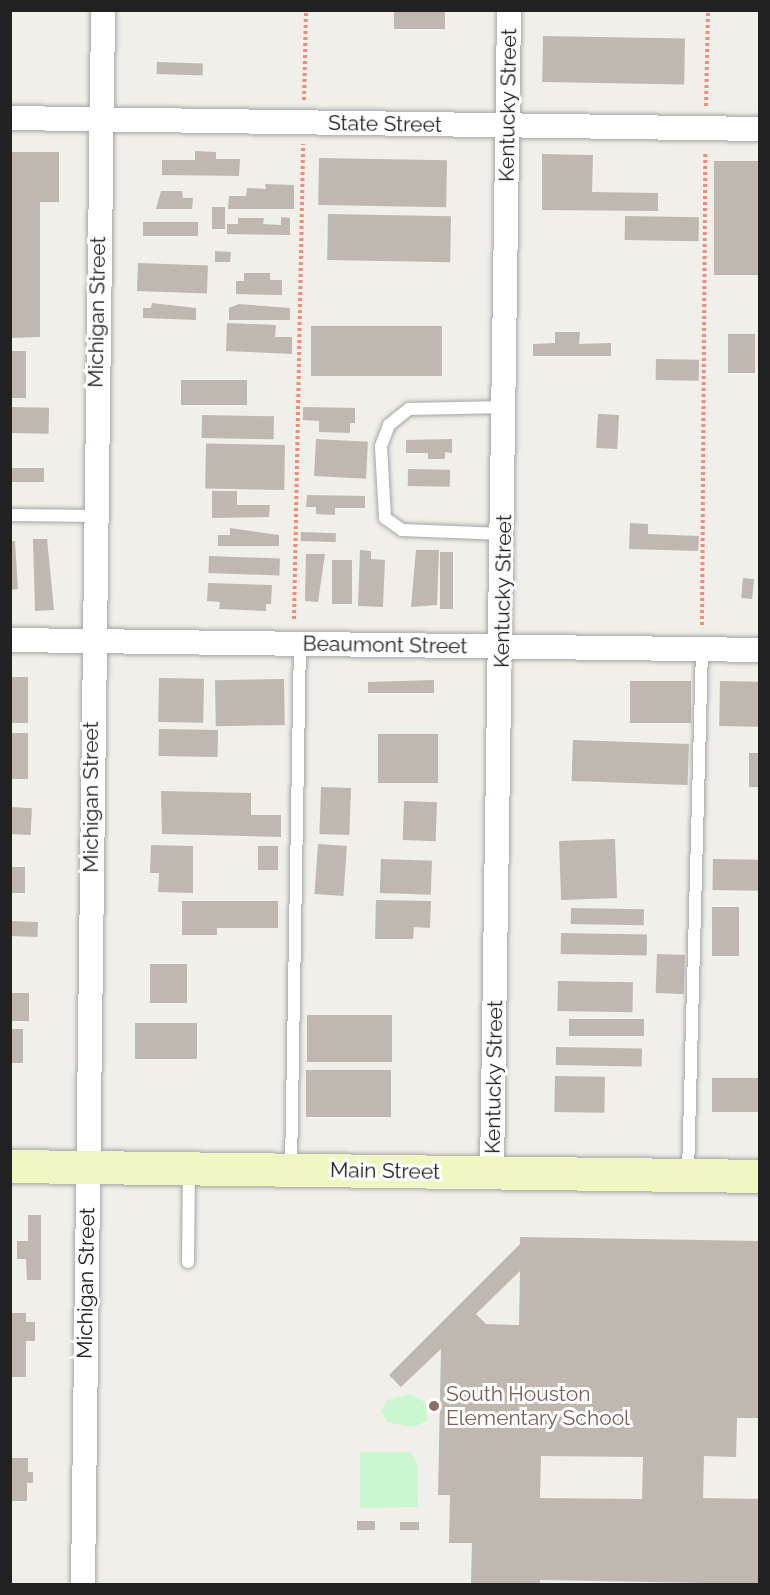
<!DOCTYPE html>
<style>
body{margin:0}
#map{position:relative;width:770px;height:1595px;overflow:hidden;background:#f1efe9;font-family:Raleway,sans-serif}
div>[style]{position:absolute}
.park>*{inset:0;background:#caf7d0}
.building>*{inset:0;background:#beb8b1;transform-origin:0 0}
.path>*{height:4px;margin-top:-2px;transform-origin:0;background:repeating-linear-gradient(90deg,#f18c79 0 3px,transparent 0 6px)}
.roads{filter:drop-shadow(0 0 2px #a5a5a5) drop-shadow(0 0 2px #a5a5a5)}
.lane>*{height:12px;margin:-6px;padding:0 6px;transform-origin:6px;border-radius:6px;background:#fff}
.street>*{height:24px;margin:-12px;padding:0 12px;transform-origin:12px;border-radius:12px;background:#fff}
.secondary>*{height:33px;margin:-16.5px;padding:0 16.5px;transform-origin:16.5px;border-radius:16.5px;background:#f0f6c1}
.dots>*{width:16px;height:16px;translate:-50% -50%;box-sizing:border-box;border:3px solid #fff;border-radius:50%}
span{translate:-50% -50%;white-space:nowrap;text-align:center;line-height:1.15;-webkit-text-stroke:6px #fff;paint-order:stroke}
.street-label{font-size:21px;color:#212121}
.education-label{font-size:21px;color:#785e54}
.left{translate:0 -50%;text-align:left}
.frame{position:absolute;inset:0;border:12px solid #212121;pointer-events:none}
</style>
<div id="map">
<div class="park">
<i style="clip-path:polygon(411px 1394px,426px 1403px,427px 1421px,413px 1427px,387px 1422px,381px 1411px,387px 1400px)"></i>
<i style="clip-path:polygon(360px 1452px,411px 1452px,417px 1463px,418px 1507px,360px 1508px)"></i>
</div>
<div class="building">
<i style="left:394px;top:10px;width:51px;height:19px"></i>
<i style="left:543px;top:36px;width:142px;height:46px;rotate:1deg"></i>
<i style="left:157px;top:62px;width:46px;height:12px;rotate:2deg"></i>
<i style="clip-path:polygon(195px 151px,216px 152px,216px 159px,240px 159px,239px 176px,162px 175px,162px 160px,195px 160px)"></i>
<i style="clip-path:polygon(10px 152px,59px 152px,59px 202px,40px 202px,40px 337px,10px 338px)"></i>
<i style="clip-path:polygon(542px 154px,593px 155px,592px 192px,658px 193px,658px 211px,542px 210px)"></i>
<i style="left:319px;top:158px;width:128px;height:47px;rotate:1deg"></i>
<i style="left:714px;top:161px;width:46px;height:114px"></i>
<i style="clip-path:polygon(265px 184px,294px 185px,294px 209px,228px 209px,229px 196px,246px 196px,247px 188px,266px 189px)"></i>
<i style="clip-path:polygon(161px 191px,182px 191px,183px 198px,193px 198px,192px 209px,156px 209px)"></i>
<i style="left:212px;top:207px;width:13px;height:22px"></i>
<i style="left:328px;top:214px;width:123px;height:46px;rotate:1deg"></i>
<i style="left:625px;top:216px;width:74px;height:24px;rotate:1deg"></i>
<i style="clip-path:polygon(281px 217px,290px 218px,290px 235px,227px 234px,227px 224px,238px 224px,238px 218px,264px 218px,263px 224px,281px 225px)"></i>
<i style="left:143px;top:222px;width:55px;height:14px"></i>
<i style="clip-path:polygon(215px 251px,231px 252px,230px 262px,215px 262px)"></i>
<i style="left:138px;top:263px;width:70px;height:28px;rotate:2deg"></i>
<i style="clip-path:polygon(244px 273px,270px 273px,270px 280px,282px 280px,282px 295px,236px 294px,236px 281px,244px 281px)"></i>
<i style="clip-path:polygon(152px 303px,196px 308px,196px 320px,143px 318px,143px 308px,151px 308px)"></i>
<i style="clip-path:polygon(239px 304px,290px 308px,290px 320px,229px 320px,229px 308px)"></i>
<i style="clip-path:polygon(227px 323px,276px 325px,275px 337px,292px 337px,292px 354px,226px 351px)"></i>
<i style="left:311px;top:326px;width:131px;height:50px"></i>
<i style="clip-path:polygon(555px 332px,580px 332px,579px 344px,611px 343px,611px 356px,533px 356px,533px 344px,555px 343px)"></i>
<i style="left:728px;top:334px;width:27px;height:39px"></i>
<i style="left:10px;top:351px;width:16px;height:47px"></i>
<i style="left:656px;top:359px;width:43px;height:21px;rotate:1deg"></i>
<i style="left:181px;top:380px;width:66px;height:25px"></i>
<i style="left:10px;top:407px;width:39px;height:26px;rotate:1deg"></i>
<i style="clip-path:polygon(303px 407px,355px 408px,355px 423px,350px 423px,350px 433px,319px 432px,319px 421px,303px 420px)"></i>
<i style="left:598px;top:414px;width:21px;height:34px;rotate:3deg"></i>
<i style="left:202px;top:415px;width:72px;height:23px;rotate:1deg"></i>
<i style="left:316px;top:439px;width:52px;height:37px;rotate:3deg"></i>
<i style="clip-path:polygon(452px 439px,452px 453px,445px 452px,445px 459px,428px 459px,428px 453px,406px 453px,406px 440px)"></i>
<i style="left:285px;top:445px;width:45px;height:79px;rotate:91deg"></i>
<i style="left:44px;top:468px;width:14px;height:34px;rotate:90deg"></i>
<i style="left:408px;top:469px;width:42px;height:17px;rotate:1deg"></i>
<i style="clip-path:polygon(212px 491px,237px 491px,237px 505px,270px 505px,269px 517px,212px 518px)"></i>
<i style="clip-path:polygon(307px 495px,365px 496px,365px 508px,335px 508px,335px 515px,316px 514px,316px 507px,306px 507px)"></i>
<i style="clip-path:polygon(630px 523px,648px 524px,648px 534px,699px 536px,698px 551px,629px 549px)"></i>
<i style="clip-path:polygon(230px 528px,279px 535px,279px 546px,218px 546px,218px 535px,230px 535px)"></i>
<i style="left:301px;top:532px;width:35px;height:9px;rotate:2deg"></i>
<i style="clip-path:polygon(33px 539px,47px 539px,54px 610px,35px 611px)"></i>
<i style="clip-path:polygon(10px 541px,15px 541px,18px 589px,10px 590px)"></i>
<i style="clip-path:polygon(360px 550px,371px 551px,371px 559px,385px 560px,383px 607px,358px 606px)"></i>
<i style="clip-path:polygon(416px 550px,439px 550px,437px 605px,411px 607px)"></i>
<i style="left:440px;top:552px;width:13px;height:57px"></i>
<i style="clip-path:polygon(306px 554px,325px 554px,318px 602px,305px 601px)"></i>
<i style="left:209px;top:556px;width:71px;height:17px;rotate:2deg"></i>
<i style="left:332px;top:560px;width:20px;height:44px"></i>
<i style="left:743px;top:578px;width:11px;height:20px;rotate:5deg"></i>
<i style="clip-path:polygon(208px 583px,272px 585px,271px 604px,266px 604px,266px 611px,219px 609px,220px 602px,207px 601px)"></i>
<i style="left:10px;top:677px;width:18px;height:46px"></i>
<i style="left:159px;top:678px;width:45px;height:44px;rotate:1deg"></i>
<i style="left:284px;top:679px;width:46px;height:69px;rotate:89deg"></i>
<i style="clip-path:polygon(434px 680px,434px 693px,368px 693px,368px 682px)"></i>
<i style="left:630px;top:681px;width:61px;height:42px"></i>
<i style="left:720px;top:681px;width:40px;height:45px;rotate:1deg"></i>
<i style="left:159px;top:729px;width:59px;height:27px;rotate:1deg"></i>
<i style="left:10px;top:733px;width:18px;height:46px"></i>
<i style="left:378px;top:734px;width:60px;height:49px"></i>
<i style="left:573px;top:740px;width:116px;height:41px;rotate:2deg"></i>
<i style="left:749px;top:753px;width:11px;height:34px"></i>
<i style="left:321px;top:787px;width:30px;height:47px;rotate:2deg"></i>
<i style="clip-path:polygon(161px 791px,251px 793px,251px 815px,281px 815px,281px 837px,162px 834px)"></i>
<i style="left:404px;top:801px;width:33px;height:39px;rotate:2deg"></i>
<i style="left:10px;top:807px;width:22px;height:27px;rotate:3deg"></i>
<i style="left:615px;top:839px;width:59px;height:56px;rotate:88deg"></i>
<i style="left:318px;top:844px;width:29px;height:50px;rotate:4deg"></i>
<i style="clip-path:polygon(151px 845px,193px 846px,193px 893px,158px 892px,159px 873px,150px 873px)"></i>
<i style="left:258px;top:846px;width:20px;height:24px"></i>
<i style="left:381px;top:859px;width:51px;height:34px;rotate:2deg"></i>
<i style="left:713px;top:859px;width:47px;height:31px;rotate:1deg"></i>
<i style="left:10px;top:867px;width:15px;height:26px"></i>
<i style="clip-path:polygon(376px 900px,431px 901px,430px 928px,414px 927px,413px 939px,375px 939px)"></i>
<i style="clip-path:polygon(182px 901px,278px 901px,278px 928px,217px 928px,217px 935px,182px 935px)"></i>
<i style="left:712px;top:907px;width:27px;height:49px"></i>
<i style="left:571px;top:908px;width:73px;height:16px;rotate:1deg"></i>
<i style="left:10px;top:921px;width:28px;height:15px;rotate:2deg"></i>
<i style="left:561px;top:933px;width:86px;height:21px;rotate:1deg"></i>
<i style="left:657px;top:954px;width:28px;height:39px;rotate:2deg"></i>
<i style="left:150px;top:964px;width:37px;height:39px"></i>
<i style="left:558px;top:981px;width:75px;height:30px;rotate:1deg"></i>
<i style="left:10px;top:993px;width:19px;height:28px"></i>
<i style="left:307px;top:1015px;width:85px;height:47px"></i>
<i style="left:569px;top:1019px;width:75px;height:17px"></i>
<i style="left:135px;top:1023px;width:62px;height:36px"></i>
<i style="left:10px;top:1029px;width:13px;height:34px"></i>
<i style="left:556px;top:1047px;width:86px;height:18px;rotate:1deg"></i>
<i style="left:306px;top:1070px;width:85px;height:47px"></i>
<i style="left:555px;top:1076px;width:50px;height:36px;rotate:1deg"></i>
<i style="left:712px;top:1078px;width:48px;height:34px"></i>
<i style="clip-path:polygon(28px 1215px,41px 1215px,41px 1280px,27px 1280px,26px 1259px,17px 1259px,17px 1241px,28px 1241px)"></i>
<i style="clip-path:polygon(evenodd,520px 1237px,760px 1241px,760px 1418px,737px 1418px,736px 1457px,704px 1456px,703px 1498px,760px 1499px,760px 1584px,540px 1580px,540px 1584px,471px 1584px,472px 1543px,449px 1543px,450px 1495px,438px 1495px,441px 1349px,401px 1387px,389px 1375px,520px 1244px,520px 1237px,520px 1271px,519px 1325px,486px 1324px,476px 1314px,520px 1271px,520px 1237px,541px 1456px,643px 1457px,642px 1499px,540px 1498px,541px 1456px)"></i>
<i style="clip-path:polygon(11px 1313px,26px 1313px,26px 1322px,35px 1322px,35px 1341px,26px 1341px,26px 1377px,10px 1377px)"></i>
<i style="clip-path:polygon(10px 1458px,28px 1458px,28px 1472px,33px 1472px,33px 1483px,27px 1483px,27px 1501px,10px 1501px)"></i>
<i style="left:357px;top:1521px;width:18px;height:9px"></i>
<i style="left:400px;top:1522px;width:19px;height:8px"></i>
</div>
<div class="path">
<i style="left:304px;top:100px;width:90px;rotate:-88.7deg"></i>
<i style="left:706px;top:106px;width:96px;rotate:-88.8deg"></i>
<i style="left:294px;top:619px;width:475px;rotate:-88.9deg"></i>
<i style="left:702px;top:625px;width:473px;rotate:-89.6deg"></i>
</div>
<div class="roads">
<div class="lane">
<i style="left:10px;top:515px;width:84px;rotate:0.7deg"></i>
<i style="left:504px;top:534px;width:102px;rotate:-177.8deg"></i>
<i style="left:402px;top:530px;width:21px;rotate:-145deg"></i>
<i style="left:385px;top:518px;width:72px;rotate:-93.2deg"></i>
<i style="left:381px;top:446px;width:22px;rotate:-69deg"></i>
<i style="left:389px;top:425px;width:26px;rotate:-39deg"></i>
<i style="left:409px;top:409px;width:96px;rotate:-1.2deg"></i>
<i style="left:291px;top:1168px;width:524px;rotate:-89.02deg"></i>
<i style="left:688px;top:1173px;width:523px;rotate:-88.47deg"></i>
<i style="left:188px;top:1262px;width:91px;rotate:-89.4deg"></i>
</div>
<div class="street">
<i style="left:10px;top:118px;width:750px;rotate:0.84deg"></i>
<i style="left:10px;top:640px;width:750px;rotate:0.76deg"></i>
<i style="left:492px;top:1172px;width:1162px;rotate:-89.16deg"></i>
<i style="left:83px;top:1584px;width:1574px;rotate:-89.27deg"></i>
</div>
<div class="secondary">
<i style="left:10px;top:1166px;width:750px;rotate:0.76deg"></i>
</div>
</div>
<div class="dots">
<i style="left:434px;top:1406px;background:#8d6e63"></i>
</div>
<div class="street-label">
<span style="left:508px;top:105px;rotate:-89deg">Kentucky Street</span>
<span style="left:385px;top:124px;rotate:1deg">State Street</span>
<span style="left:97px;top:312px;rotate:-89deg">Michigan Street</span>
<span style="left:503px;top:591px;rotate:-89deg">Kentucky Street</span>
<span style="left:385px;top:645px;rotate:1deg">Beaumont Street</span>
<span style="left:91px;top:797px;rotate:-90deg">Michigan Street</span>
<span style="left:494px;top:1077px;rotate:-89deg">Kentucky Street</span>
<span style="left:385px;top:1171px;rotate:1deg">Main Street</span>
<span style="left:86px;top:1283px;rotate:-89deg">Michigan Street</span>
</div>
<div class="education-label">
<span class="left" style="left:446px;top:1406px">South Houston<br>Elementary School</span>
</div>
<div class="frame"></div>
</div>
